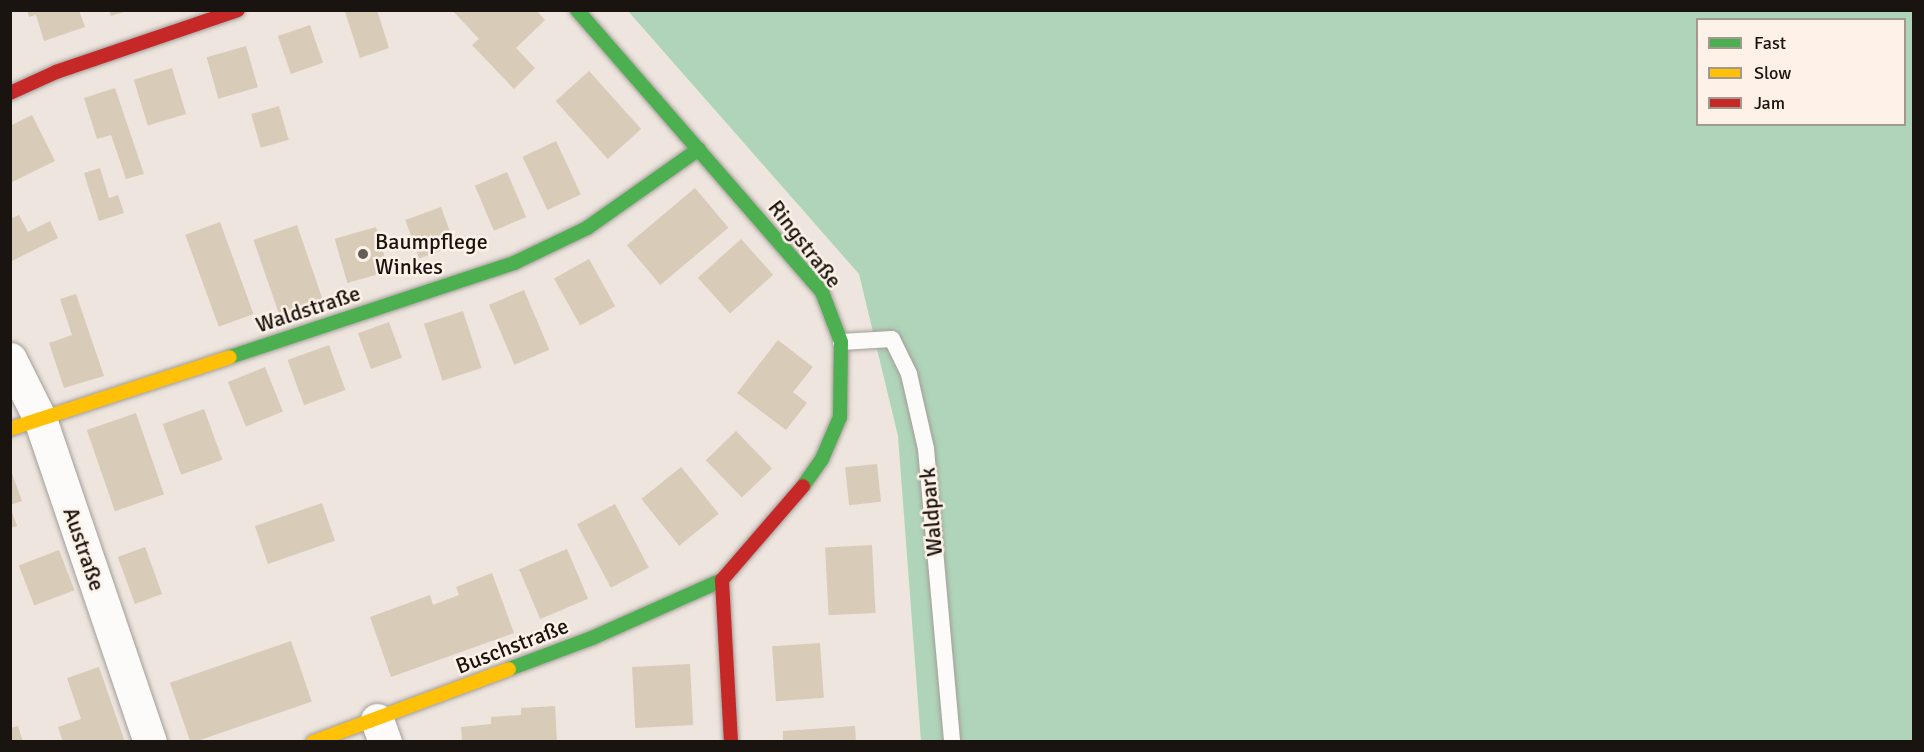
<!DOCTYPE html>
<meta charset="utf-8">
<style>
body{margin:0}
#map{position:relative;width:1924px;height:752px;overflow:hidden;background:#ede5de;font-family:Signika,sans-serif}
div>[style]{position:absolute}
.green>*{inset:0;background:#afd4b9}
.building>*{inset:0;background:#d8ccb9;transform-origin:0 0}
.roads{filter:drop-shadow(0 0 2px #a39d98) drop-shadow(0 0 2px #a39d98)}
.lane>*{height:16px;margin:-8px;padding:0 8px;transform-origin:8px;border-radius:8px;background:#fcfbfa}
.street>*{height:33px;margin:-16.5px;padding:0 16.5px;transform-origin:16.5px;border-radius:16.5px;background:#fcfbfa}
.fast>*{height:14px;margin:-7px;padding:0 7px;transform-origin:7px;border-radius:7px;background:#4caf50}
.slow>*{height:14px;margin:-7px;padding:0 7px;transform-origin:7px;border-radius:7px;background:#ffc107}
.jam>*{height:14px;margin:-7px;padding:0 7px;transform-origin:7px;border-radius:7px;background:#c62828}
.dots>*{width:16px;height:16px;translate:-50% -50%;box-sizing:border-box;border:3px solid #fef2e8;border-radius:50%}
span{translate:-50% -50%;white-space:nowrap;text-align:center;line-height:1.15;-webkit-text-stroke:5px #fef2e8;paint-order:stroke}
.poi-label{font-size:22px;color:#19140f}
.left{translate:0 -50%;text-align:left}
.street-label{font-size:22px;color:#19140f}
.frame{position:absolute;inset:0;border:12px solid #19140f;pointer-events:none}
.legend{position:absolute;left:1696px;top:18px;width:210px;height:108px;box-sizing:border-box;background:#fef2e8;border:2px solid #a29991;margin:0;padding:8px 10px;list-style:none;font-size:18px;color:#19140f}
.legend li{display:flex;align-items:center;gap:12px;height:30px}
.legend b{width:30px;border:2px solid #a29991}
</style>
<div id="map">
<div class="green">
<i style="clip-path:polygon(evenodd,628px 11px,1913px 11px,1913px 741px,921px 741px,898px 436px,859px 274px,628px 11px,1698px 20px,1904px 20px,1904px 124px,1698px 124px,1698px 20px)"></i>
</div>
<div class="building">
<i style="clip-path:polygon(27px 10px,79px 10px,85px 27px,44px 41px,36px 15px,29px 17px)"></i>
<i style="clip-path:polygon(109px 10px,127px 10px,127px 11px,111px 16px)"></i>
<i style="clip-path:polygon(377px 10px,389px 48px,360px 58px,345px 12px)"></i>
<i style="clip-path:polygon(452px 10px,536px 10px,545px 20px,516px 48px,535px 68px,514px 89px,472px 45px,479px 39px)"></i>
<i style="left:310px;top:25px;width:40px;height:34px;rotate:71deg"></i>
<i style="left:246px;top:46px;width:43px;height:41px;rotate:74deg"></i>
<i style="left:172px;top:68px;width:48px;height:40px;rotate:73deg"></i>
<i style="left:589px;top:71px;width:78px;height:45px;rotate:48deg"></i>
<i style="clip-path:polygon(115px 88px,144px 174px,126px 179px,111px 135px,97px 139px,84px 98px)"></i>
<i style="left:279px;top:106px;width:35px;height:29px;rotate:74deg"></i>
<i style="clip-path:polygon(32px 115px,55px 161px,10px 183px,10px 126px)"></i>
<i style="left:556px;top:141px;width:59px;height:37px;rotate:65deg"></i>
<i style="clip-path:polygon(100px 168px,109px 198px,118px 195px,124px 213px,99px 221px,84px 173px)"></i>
<i style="left:507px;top:172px;width:49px;height:35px;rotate:67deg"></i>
<i style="left:695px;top:188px;width:52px;height:89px;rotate:50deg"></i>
<i style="left:441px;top:207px;width:41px;height:38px;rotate:70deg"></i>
<i style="clip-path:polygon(19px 215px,28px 232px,50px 221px,58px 238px,10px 262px,10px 219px)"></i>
<i style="left:220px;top:222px;width:98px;height:37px;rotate:70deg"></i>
<i style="left:297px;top:225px;width:78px;height:46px;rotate:71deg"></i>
<i style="left:376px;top:227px;width:46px;height:43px;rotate:74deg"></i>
<i style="left:741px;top:239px;width:48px;height:58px;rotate:48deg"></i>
<i style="left:589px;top:259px;width:54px;height:40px;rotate:61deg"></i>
<i style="left:524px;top:290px;width:65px;height:38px;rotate:67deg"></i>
<i style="clip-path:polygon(76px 294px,104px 376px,64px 388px,49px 343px,72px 335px,60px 299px)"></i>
<i style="left:463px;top:311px;width:60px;height:41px;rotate:72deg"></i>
<i style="left:389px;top:322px;width:38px;height:33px;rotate:70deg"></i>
<i style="clip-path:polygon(778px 340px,813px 367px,793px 392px,807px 403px,786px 430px,737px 393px)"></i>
<i style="left:329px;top:345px;width:48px;height:44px;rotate:70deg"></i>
<i style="left:265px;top:367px;width:48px;height:40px;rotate:68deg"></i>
<i style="left:204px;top:409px;width:54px;height:44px;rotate:70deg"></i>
<i style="left:136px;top:413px;width:86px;height:52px;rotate:71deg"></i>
<i style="left:736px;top:431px;width:52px;height:42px;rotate:46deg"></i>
<i style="left:877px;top:464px;width:38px;height:32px;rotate:84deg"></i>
<i style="left:681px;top:467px;width:60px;height:51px;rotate:51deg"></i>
<i style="clip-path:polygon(10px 468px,22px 501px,10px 505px)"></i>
<i style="left:322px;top:503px;width:40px;height:71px;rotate:71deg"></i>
<i style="left:615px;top:504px;width:72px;height:43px;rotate:62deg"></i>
<i style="clip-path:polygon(10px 507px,17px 526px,10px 528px)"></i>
<i style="left:872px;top:545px;width:68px;height:47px;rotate:87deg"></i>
<i style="left:145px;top:547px;width:50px;height:29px;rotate:70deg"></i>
<i style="left:567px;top:549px;width:54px;height:52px;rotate:67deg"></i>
<i style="left:59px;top:550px;width:43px;height:43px;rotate:69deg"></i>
<i style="clip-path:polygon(492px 573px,514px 633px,391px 677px,370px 617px,430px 595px,433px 605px,459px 595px,456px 587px)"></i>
<i style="left:291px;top:641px;width:64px;height:128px;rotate:71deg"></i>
<i style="left:820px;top:643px;width:55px;height:48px;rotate:86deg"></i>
<i style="left:690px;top:664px;width:61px;height:58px;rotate:87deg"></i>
<i style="clip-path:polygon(99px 667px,125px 742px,63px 742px,58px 727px,81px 719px,67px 678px)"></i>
<i style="clip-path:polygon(555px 706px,557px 742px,462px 742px,461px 727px,491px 724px,491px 717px,521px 715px,521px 708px)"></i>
<i style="clip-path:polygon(18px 726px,23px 742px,10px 742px,10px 728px)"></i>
<i style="clip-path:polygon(855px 726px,856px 742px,783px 742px,783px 731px)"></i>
</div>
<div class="roads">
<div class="lane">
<i style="left:841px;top:342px;width:51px;rotate:-3.4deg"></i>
<i style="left:892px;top:339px;width:39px;rotate:64deg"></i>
<i style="left:909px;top:374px;width:77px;rotate:77.2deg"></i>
<i style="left:926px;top:449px;width:294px;rotate:84.9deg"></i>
</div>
<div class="street">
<i style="left:10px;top:359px;width:67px;rotate:63.4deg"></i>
<i style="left:40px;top:419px;width:341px;rotate:71.2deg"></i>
<i style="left:377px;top:720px;width:23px;rotate:70deg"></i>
</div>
<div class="fast">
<i style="left:577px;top:10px;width:374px;rotate:49deg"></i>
<i style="left:822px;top:292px;width:53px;rotate:69.2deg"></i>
<i style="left:841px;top:342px;width:75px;rotate:90.8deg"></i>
<i style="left:840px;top:417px;width:46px;rotate:113.2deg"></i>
<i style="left:822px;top:459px;width:33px;rotate:125deg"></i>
<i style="left:230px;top:357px;width:299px;rotate:-18.3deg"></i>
<i style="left:514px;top:263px;width:81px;rotate:-25.6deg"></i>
<i style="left:587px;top:228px;width:137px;rotate:-35.2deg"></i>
<i style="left:509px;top:669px;width:89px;rotate:-20.5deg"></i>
<i style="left:592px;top:638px;width:142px;rotate:-24deg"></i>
</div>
<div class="slow">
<i style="left:10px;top:429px;width:231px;rotate:-18.1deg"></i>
<i style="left:313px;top:742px;width:209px;rotate:-20.4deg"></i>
</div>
<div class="jam">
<i style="left:10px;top:93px;width:51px;rotate:-24.5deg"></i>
<i style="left:56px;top:72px;width:192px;rotate:-18.8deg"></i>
<i style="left:731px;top:742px;width:162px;rotate:-93.2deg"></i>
<i style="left:722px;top:580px;width:124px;rotate:-49.2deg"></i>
</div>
</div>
<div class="dots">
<i style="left:363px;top:254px;background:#635d57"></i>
</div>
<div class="poi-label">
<span class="left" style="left:375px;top:254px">Baumpflege<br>Winkes</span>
</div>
<div class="street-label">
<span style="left:805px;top:244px;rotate:52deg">Ringstraße</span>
<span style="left:308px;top:309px;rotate:-18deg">Waldstraße</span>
<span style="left:931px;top:512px;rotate:-95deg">Waldpark</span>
<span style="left:84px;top:549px;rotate:71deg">Austraße</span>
<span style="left:512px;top:646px;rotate:-21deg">Buschstraße</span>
</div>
<div class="frame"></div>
<ul class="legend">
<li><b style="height:8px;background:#4caf50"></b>Fast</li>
<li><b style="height:8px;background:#ffc107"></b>Slow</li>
<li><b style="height:8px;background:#c62828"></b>Jam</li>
</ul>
</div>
